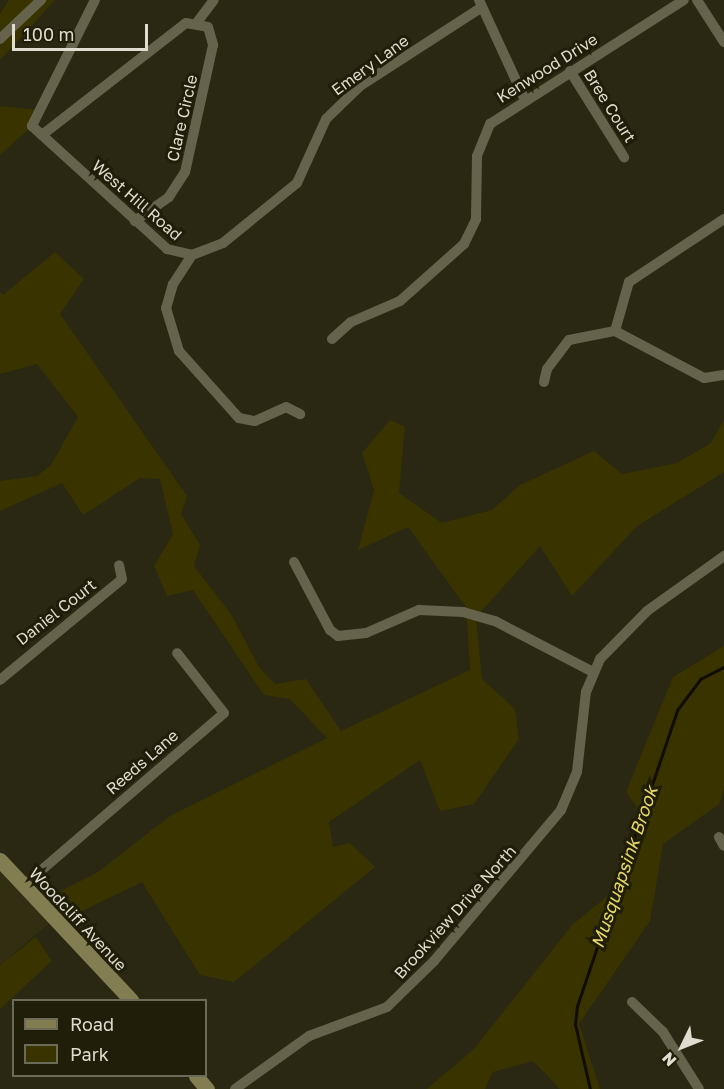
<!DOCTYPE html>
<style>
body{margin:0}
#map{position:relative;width:724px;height:1089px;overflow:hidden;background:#2a2713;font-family:"Golos Text",sans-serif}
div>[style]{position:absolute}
.built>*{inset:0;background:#322e12}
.green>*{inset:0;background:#393300}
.stream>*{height:3px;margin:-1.5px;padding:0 1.5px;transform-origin:1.5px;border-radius:1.5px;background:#100d00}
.street>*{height:10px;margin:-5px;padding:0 5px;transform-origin:5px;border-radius:5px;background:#65634c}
.secondary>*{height:15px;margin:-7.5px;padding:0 7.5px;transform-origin:7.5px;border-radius:7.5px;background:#827e52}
span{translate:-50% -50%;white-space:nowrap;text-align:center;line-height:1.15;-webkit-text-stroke:6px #201e09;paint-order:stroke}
.street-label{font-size:16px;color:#deddd0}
.water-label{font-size:18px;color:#e6d967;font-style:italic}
.legend{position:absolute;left:12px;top:999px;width:195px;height:78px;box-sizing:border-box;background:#201e09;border:2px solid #6c6a59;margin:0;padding:8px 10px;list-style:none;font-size:18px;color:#deddd0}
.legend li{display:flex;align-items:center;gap:12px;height:30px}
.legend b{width:30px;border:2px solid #6c6a59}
.north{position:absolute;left:652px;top:1017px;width:60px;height:60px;-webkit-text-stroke:4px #201e09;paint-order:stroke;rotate:227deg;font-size:16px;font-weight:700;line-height:24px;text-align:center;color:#deddd0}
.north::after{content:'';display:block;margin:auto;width:21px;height:27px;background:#deddd0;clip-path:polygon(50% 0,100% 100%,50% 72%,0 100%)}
.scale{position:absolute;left:12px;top:24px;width:136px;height:27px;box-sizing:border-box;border:3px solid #deddd0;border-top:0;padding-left:8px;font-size:18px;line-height:21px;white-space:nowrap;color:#deddd0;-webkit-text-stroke:4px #201e09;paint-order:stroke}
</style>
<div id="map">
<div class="built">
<i style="clip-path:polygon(0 860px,53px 920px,0 965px)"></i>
</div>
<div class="green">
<i style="clip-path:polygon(9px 0,55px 0,0 60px,0 14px)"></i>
<i style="clip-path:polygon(0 106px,38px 110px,32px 126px,0 155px)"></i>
<i style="clip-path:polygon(55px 252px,84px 279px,60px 314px,187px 496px,181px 514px,200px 545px,194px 566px,231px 614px,259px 667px,275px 684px,306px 679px,341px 731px,470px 670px,466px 607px,408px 527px,358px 550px,374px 490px,362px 453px,390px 420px,405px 427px,399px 493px,442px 523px,492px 510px,520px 485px,594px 451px,622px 474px,677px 463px,711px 443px,724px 420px,724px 472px,637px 526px,572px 596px,540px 546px,476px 617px,482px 679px,515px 709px,519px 739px,474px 804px,440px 811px,420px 760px,329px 822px,333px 847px,350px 843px,375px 867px,234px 982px,200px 975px,142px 882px,80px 912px,61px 891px,98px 872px,170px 816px,327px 738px,290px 699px,264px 695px,193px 590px,167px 596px,154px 566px,173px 534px,160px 479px,140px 478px,83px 515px,62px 483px,0 511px,0 481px,37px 476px,51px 465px,78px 417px,37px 364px,0 374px,0 292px,3px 295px)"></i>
<i style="clip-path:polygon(724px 646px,724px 789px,719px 804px,663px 844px,650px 921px,579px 1024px,600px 1089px,560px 1089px,533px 1061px,493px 1072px,485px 1089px,427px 1089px,474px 1049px,573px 924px,630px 878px,646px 820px,626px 792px,673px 677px)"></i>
<i style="clip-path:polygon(36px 937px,52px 961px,0 1009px,0 965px)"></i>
</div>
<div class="stream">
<i style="left:590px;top:1089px;width:67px;rotate:-103deg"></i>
<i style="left:575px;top:1024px;width:18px;rotate:-84deg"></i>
<i style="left:577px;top:1006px;width:312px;rotate:-71.3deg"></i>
<i style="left:677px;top:710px;width:39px;rotate:-53deg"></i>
<i style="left:700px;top:679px;width:27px;rotate:-27deg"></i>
</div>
<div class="street">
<i style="left:95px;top:0;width:141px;rotate:116.6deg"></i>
<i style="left:32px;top:126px;width:183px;rotate:42.3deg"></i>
<i style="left:167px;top:249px;width:26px;rotate:13deg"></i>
<i style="left:192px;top:255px;width:33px;rotate:-21deg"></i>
<i style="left:223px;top:243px;width:95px;rotate:-39deg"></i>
<i style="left:297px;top:183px;width:70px;rotate:-65.6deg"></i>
<i style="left:326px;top:119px;width:47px;rotate:-44.1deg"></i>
<i style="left:360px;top:86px;width:145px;rotate:-32.9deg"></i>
<i style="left:479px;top:0;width:110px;rotate:65.3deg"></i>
<i style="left:697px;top:0;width:50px;rotate:57.3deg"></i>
<i style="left:198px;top:21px;width:26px;rotate:-53deg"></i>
<i style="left:0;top:39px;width:57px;rotate:-43.6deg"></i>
<i style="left:570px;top:71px;width:102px;rotate:57.9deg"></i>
<i style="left:42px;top:135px;width:182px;rotate:-37.9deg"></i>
<i style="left:186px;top:23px;width:22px;rotate:10deg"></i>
<i style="left:208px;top:27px;width:19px;rotate:74deg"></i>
<i style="left:213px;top:45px;width:130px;rotate:102.4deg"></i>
<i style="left:185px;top:172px;width:30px;rotate:123deg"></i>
<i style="left:169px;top:197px;width:42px;rotate:144.8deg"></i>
<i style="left:192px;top:255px;width:35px;rotate:123deg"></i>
<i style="left:173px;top:284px;width:25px;rotate:106deg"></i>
<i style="left:166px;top:308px;width:45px;rotate:73.2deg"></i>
<i style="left:179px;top:351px;width:90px;rotate:48.2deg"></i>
<i style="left:239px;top:418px;width:16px;rotate:11deg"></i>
<i style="left:255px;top:421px;width:34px;rotate:-24deg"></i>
<i style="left:286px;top:407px;width:16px;rotate:27deg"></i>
<i style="left:615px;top:331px;width:51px;rotate:-74.1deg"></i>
<i style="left:629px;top:282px;width:114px;rotate:-33.6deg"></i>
<i style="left:332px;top:339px;width:25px;rotate:-42deg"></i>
<i style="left:351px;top:322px;width:53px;rotate:-23.2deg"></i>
<i style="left:400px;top:301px;width:86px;rotate:-41.7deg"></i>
<i style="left:464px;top:244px;width:28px;rotate:-64deg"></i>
<i style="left:476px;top:219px;width:63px;rotate:-89.1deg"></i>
<i style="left:477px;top:156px;width:35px;rotate:-68deg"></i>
<i style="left:490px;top:124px;width:230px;rotate:-32.6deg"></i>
<i style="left:544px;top:382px;width:13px;rotate:-77deg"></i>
<i style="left:547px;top:369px;width:36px;rotate:-53deg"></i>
<i style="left:569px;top:340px;width:47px;rotate:-11.1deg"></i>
<i style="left:615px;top:331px;width:101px;rotate:27.8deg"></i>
<i style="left:704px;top:378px;width:20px;rotate:-9deg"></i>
<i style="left:294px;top:562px;width:77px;rotate:62.1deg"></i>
<i style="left:330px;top:630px;width:10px;rotate:37deg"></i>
<i style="left:338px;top:636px;width:28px;rotate:-6deg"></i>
<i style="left:366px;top:633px;width:58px;rotate:-23.5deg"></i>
<i style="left:419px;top:610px;width:44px;rotate:2.6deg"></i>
<i style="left:463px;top:612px;width:33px;rotate:16deg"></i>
<i style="left:495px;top:621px;width:110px;rotate:27.5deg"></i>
<i style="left:0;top:680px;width:158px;rotate:-39.6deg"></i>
<i style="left:122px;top:579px;width:14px;rotate:-102deg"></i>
<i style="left:719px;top:837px;width:10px;rotate:61deg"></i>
<i style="left:23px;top:886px;width:265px;rotate:-40.7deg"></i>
<i style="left:224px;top:713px;width:76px;rotate:-128.1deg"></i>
<i style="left:632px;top:1002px;width:43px;rotate:44.1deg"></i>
<i style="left:663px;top:1032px;width:67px;rotate:57.7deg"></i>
<i style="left:235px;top:1089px;width:91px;rotate:-35.6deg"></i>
<i style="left:309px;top:1036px;width:83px;rotate:-20.4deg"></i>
<i style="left:387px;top:1007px;width:66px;rotate:-44.4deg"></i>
<i style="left:434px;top:961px;width:197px;rotate:-49.9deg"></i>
<i style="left:561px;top:810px;width:41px;rotate:-67.2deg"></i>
<i style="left:577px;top:772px;width:81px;rotate:-83.6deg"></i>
<i style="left:586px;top:692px;width:36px;rotate:-67deg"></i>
<i style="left:600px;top:659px;width:67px;rotate:-45.6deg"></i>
<i style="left:647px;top:611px;width:95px;rotate:-35.5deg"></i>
</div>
<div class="secondary">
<i style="left:0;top:860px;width:192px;rotate:46.9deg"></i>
<i style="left:196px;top:1076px;width:17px;rotate:50deg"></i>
</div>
<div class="street-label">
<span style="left:370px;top:65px;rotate:-36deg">Emery Lane</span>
<span style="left:547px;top:68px;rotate:-32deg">Kenwood Drive</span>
<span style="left:610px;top:106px;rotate:58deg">Bree Court</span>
<span style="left:182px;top:118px;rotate:-77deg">Clare Circle</span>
<span style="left:137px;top:200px;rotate:41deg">West Hill Road</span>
<span style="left:56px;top:612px;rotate:-38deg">Daniel Court</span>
<span style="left:142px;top:762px;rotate:-41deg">Reeds Lane</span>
<span style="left:455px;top:912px;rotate:-48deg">Brookview Drive North</span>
<span style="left:78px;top:919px;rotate:47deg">Woodcliff Avenue</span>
</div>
<div class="water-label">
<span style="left:624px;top:867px;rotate:-71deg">Musquapsink Brook</span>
</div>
<ul class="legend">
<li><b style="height:8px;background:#827e52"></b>Road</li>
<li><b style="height:16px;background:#393300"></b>Park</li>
</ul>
<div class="north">N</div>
<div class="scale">100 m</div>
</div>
